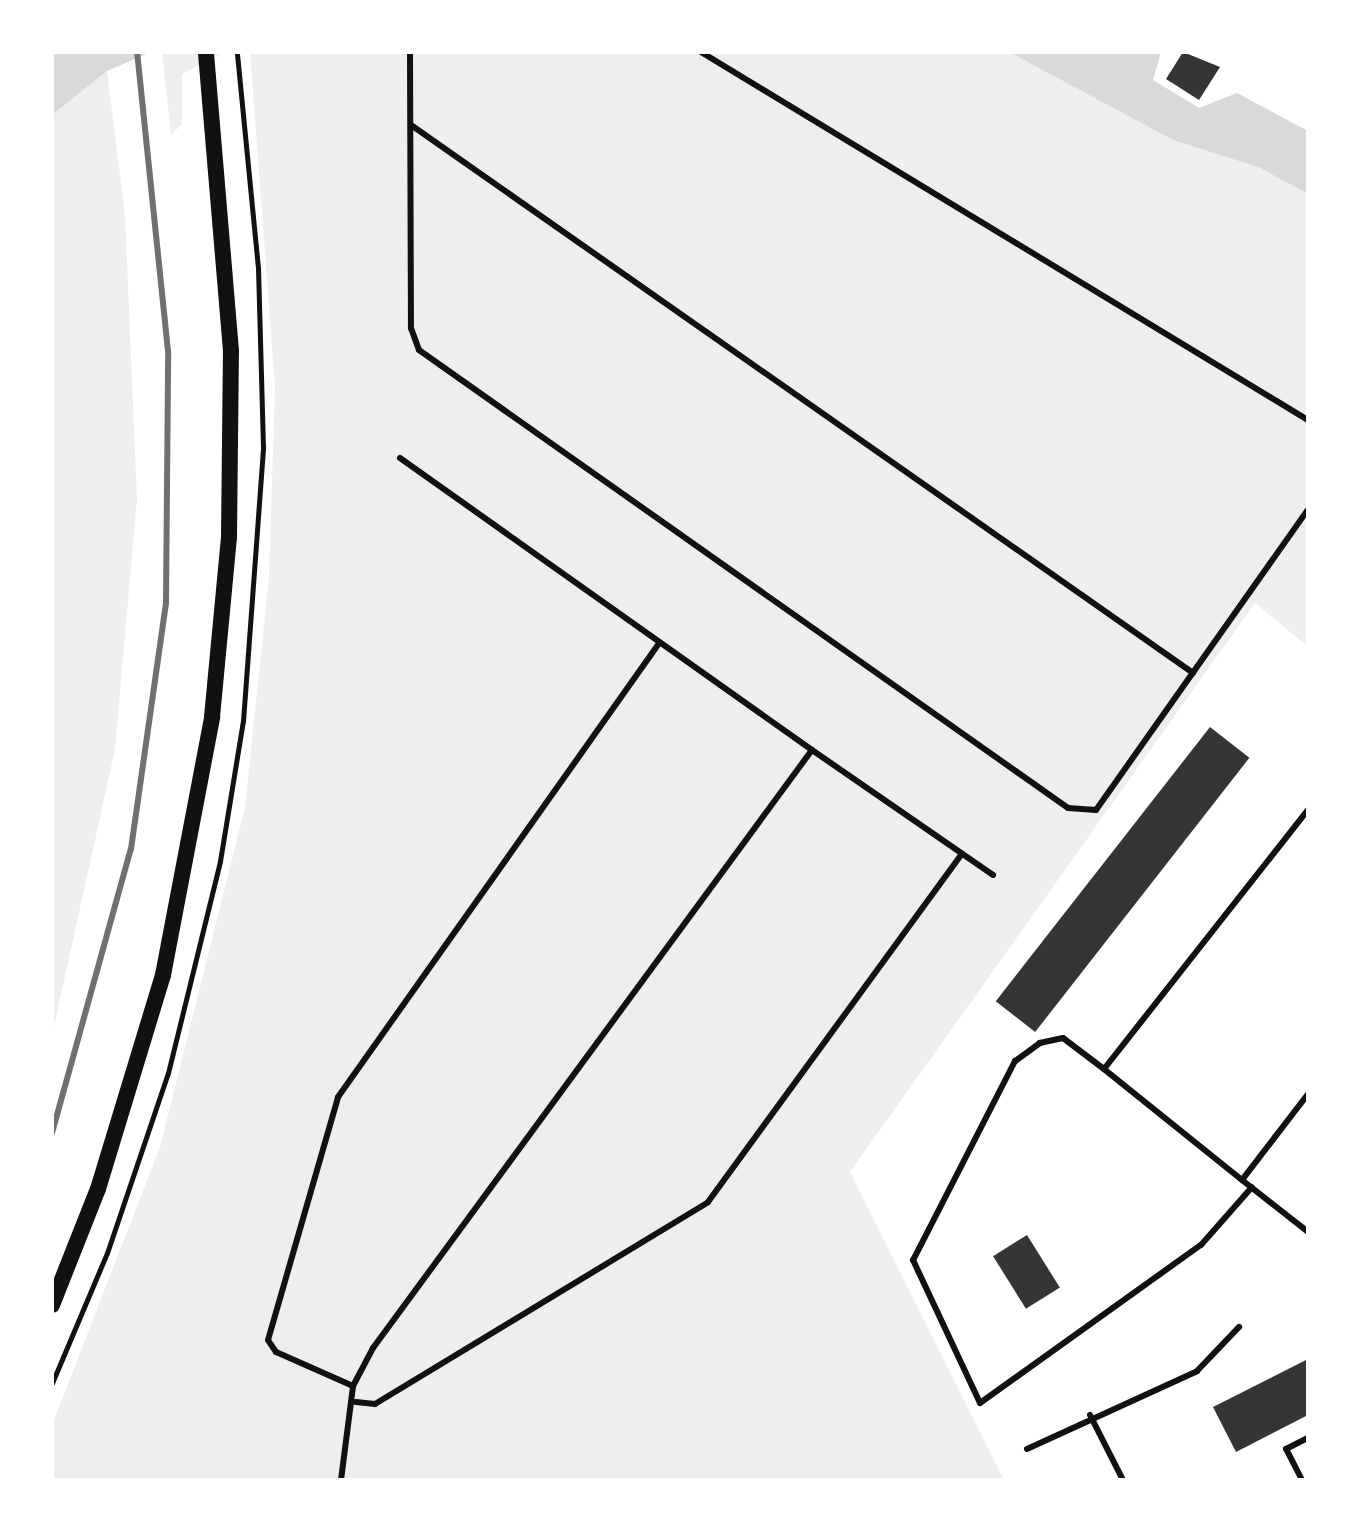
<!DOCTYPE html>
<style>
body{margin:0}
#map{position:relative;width:1360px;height:1532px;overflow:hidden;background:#fff;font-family:"Roboto Serif",serif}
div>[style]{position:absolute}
.green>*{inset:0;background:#eee}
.water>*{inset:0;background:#d9d9d9}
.building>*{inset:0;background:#353535;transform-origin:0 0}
.path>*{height:5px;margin:-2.5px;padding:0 2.5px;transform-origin:2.5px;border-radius:2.5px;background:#111}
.service>*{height:6px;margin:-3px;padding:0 3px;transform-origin:3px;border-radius:3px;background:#111}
.secondary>*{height:16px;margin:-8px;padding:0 8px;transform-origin:8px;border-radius:8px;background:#111}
.rail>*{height:6px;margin:-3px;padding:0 3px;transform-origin:3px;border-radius:3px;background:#707070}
span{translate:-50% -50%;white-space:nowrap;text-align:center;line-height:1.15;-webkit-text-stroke:6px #fff;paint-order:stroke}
.frame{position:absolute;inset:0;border:54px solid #fff;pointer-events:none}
</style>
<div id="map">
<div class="green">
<i style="clip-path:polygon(162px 52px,226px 52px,182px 74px,182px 124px,171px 135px)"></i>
<i style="clip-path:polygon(250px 52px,1009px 52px,1173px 140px,1258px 167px,1308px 194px,1308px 647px,1255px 603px,850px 1172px,1004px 1480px,52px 1480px,52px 1425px,160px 1147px,245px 807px,269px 577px,275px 388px)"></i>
<i style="clip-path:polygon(107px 71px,125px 216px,137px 499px,115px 749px,52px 1036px,52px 115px)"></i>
</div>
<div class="water">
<i style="clip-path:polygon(52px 52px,151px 52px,107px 71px,52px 115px)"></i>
<i style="clip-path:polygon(1009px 52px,1161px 52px,1153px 80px,1199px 108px,1237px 93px,1308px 131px,1308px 194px,1258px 167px,1173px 140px)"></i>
</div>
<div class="building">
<i style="clip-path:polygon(1183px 52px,1220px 67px,1199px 100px,1166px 79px)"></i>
<i style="left:1210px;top:727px;width:50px;height:348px;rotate:38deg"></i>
<i style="left:1027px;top:1235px;width:62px;height:40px;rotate:58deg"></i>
<i style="clip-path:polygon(1308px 1359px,1308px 1415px,1236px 1452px,1213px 1407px)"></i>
</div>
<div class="path">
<i style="left:52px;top:1383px;width:141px;rotate:-67.1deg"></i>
<i style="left:107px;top:1253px;width:190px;rotate:-71.3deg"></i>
<i style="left:168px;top:1073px;width:218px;rotate:-76.2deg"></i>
<i style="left:220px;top:861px;width:142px;rotate:-80.7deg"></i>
<i style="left:243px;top:721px;width:275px;rotate:-85.8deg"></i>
<i style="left:263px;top:447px;width:179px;rotate:-91.6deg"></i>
<i style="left:258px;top:268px;width:217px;rotate:-95.6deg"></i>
</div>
<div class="service">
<i style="left:410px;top:52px;width:276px;rotate:89.8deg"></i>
<i style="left:411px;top:328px;width:23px;rotate:70deg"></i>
<i style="left:419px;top:350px;width:794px;rotate:35.21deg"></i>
<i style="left:1068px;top:808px;width:28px;rotate:4deg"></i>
<i style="left:1096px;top:810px;width:367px;rotate:-54.8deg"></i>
<i style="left:701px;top:52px;width:710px;rotate:31.23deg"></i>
<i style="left:411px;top:125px;width:955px;rotate:35.02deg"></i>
<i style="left:400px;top:458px;width:505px;rotate:35.33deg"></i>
<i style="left:1104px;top:1069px;width:51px;rotate:-142.9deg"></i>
<i style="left:1063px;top:1038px;width:24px;rotate:168deg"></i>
<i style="left:1040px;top:1043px;width:31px;rotate:144deg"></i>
<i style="left:1015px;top:1061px;width:224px;rotate:117.1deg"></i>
<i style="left:913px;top:1260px;width:158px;rotate:64.9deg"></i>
<i style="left:980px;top:1403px;width:272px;rotate:-35.6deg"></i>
<i style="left:1201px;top:1245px;width:77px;rotate:-48.7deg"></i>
<i style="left:1308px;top:1094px;width:108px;rotate:127.5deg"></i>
<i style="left:1242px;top:1180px;width:84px;rotate:38.2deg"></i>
<i style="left:1242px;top:1180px;width:177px;rotate:-141.2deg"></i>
<i style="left:1104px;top:1069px;width:330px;rotate:-51.8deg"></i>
<i style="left:353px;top:1386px;width:84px;rotate:-156.2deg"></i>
<i style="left:276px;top:1352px;width:14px;rotate:-124deg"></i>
<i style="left:268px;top:1340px;width:253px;rotate:-73.9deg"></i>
<i style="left:338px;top:1097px;width:557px;rotate:-54.71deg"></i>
<i style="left:356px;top:1402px;width:19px;rotate:6deg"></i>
<i style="left:375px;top:1404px;width:389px;rotate:-31.2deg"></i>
<i style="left:708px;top:1202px;width:431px;rotate:-53.9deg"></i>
<i style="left:1090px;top:1415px;width:73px;rotate:63.1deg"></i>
<i style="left:1027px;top:1449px;width:187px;rotate:-24.6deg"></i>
<i style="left:1197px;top:1371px;width:61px;rotate:-46.3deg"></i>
<i style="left:341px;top:1480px;width:95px;rotate:-82.7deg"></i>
<i style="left:353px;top:1386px;width:43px;rotate:-62.2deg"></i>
<i style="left:373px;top:1348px;width:742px;rotate:-53.72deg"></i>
<i style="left:812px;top:750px;width:220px;rotate:34.6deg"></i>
<i style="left:1302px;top:1480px;width:35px;rotate:-117deg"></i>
<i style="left:1286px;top:1449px;width:25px;rotate:-27deg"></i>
</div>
<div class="secondary">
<i style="left:52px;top:1305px;width:125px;rotate:-68.4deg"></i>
<i style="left:98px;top:1189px;width:224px;rotate:-73.1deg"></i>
<i style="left:163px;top:975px;width:263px;rotate:-79.2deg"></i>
<i style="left:212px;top:717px;width:181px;rotate:-84.6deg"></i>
<i style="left:229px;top:537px;width:186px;rotate:-89.4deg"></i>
<i style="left:231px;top:351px;width:300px;rotate:-94.8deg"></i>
</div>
<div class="rail">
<i style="left:52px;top:1133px;width:295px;rotate:-74.5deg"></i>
<i style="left:131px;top:849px;width:249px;rotate:-81.9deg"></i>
<i style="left:166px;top:602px;width:251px;rotate:-89.5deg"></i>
<i style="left:168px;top:351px;width:301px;rotate:-95.9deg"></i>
</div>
<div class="frame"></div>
</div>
